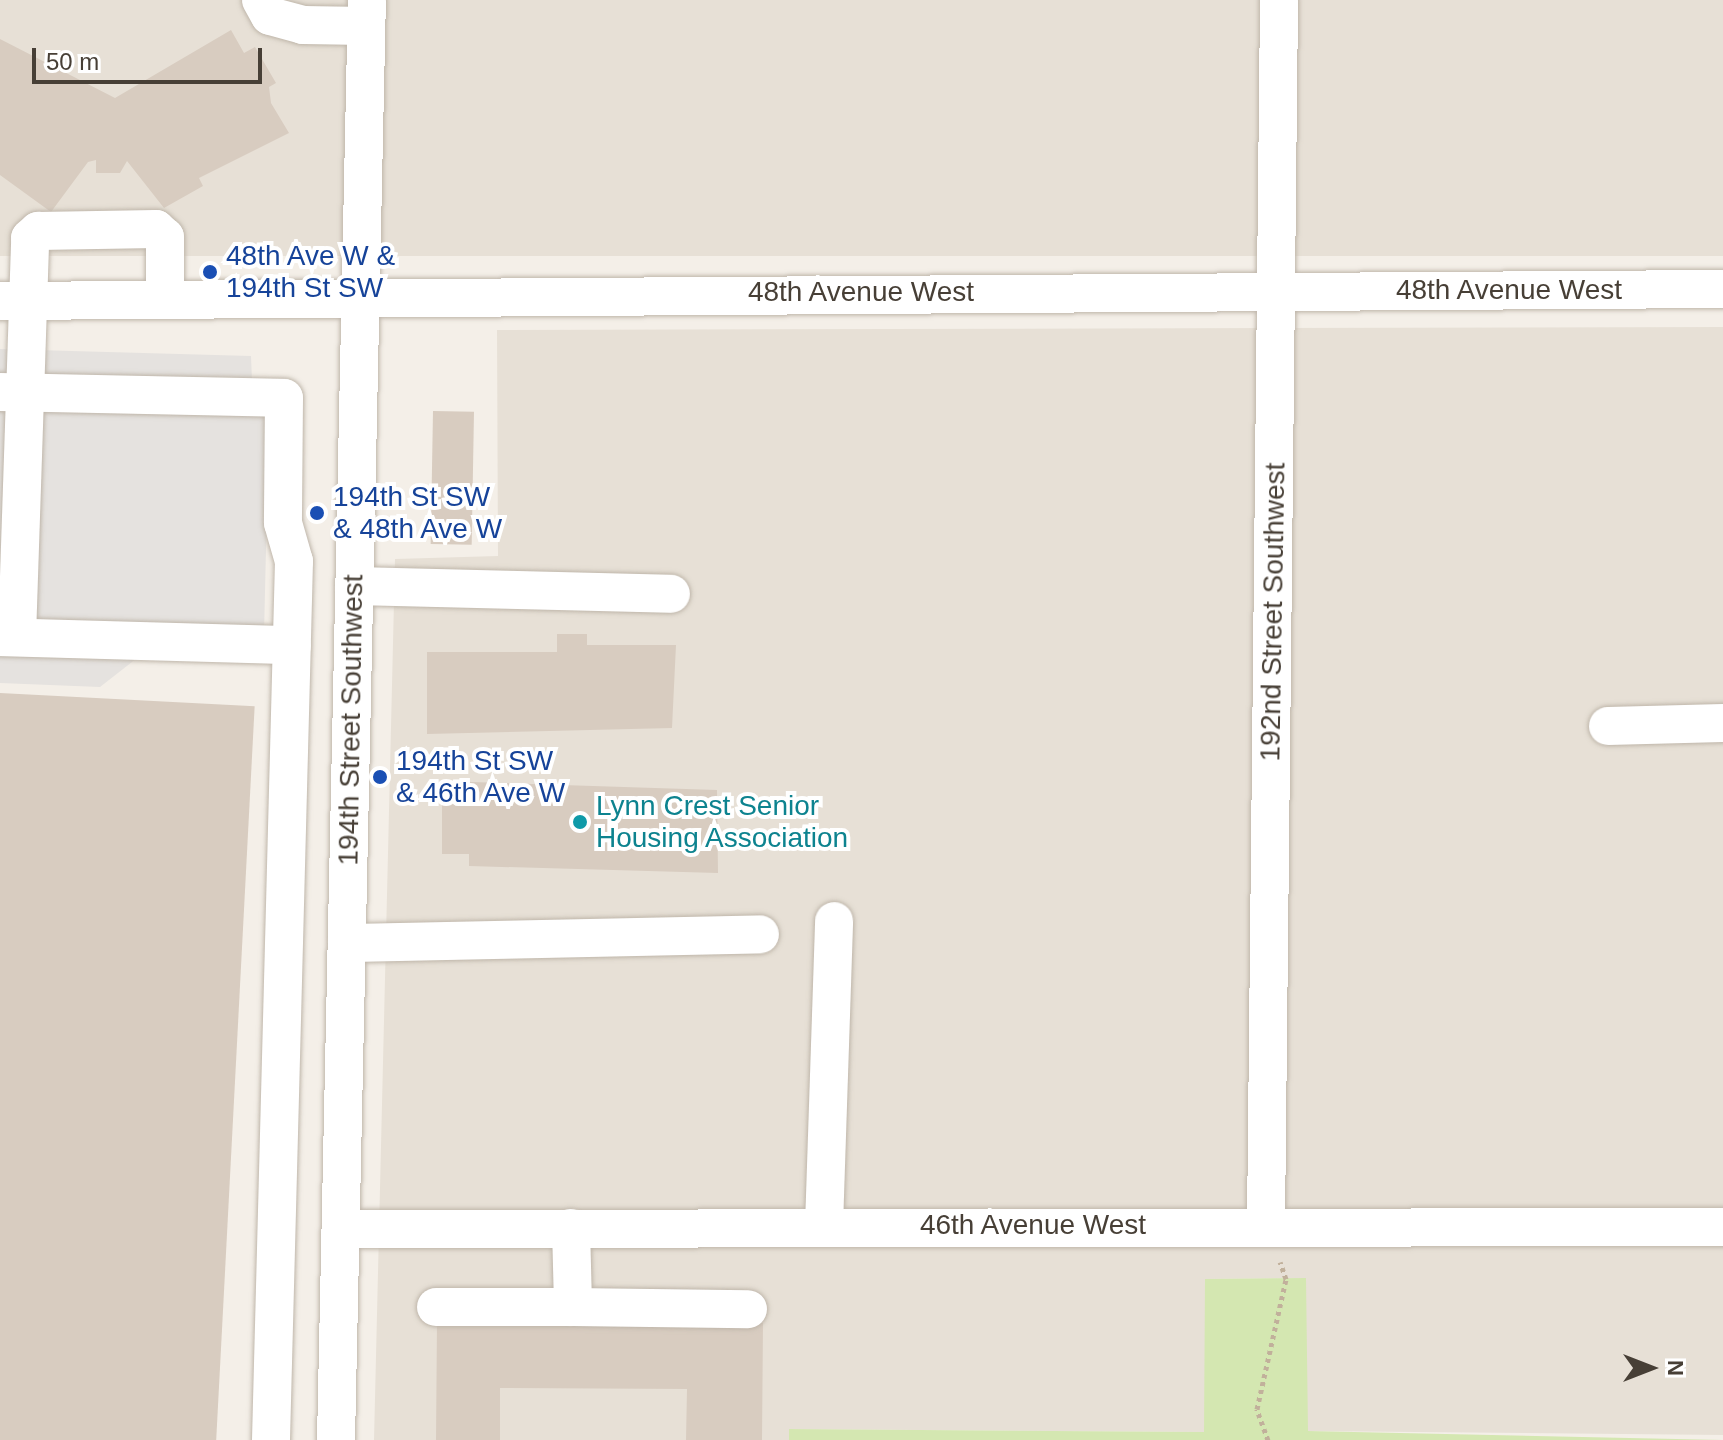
<!DOCTYPE html>
<style>
body{margin:0}
#map{position:relative;width:1723px;height:1440px;overflow:hidden;background:#f4efe8;font-family:Helvetica,sans-serif}
div>[style]{position:absolute}
.residential>*{inset:0;background:#e7e0d6;transform-origin:0 0}
.green>*{inset:0;background:#d4e7b1}
.parking>*{inset:0;background:#e5e2df}
.building>*{inset:0;background:#d8ccc0;transform-origin:0 0}
.path>*{height:5px;margin-top:-2.5px;transform-origin:0;background:repeating-linear-gradient(90deg,#c1b09b 0 4px,transparent 0 8px)}
.roads{filter:drop-shadow(0 0 2px #bfb6aa) drop-shadow(0 0 2px #bfb6aa)}
.minor>*{height:38px;margin:-19px;padding:0 19px;transform-origin:19px;border-radius:19px;background:#fff}
.dots>*{width:22px;height:22px;translate:-50% -50%;box-sizing:border-box;border:4px solid #fff;border-radius:50%}
span{translate:-50% -50%;white-space:nowrap;text-align:center;line-height:1.15;-webkit-text-stroke:8px #fff;paint-order:stroke}
.transit-label{font-size:28px;color:#164399}
.left{translate:0 -50%;text-align:left}
.street-label{font-size:28px;color:#473f36}
.culture-label{font-size:28px;color:#0d838f}
.north{position:absolute;left:1611px;top:1328px;width:80px;height:80px;-webkit-text-stroke:6px #fff;paint-order:stroke;rotate:90deg;font-size:22px;font-weight:700;line-height:32px;text-align:center;color:#473f36}
.north::after{content:'';display:block;margin:auto;width:28px;height:36px;background:#473f36;clip-path:polygon(50% 0,100% 100%,50% 72%,0 100%)}
.scale{position:absolute;left:32px;top:48px;width:230px;height:36px;box-sizing:border-box;border:4px solid #473f36;border-top:0;padding-left:10px;font-size:24px;line-height:28px;white-space:nowrap;color:#473f36;-webkit-text-stroke:6px #fff;paint-order:stroke}
</style>
<div id="map">
<div class="residential">
<i style="left:0;top:0;width:1723px;height:256px"></i>
<i style="clip-path:polygon(1723px 327px,1723px 1435px,1307px 1431px,1305px 1278px,1205px 1279px,1205px 1432px,790px 1429px,789px 1440px,374px 1440px,395px 559px,498px 556px,497px 330px)"></i>
</div>
<div class="green">
<i style="clip-path:polygon(1306px 1278px,1308px 1431px,1723px 1440px,789px 1440px,789px 1429px,1204px 1432px,1205px 1279px)"></i>
</div>
<div class="parking">
<i style="clip-path:polygon(0 349px,251px 356px,252px 381px,270px 381px,264px 634px,173px 630px,100px 687px,0 683px)"></i>
</div>
<div class="building">
<i style="clip-path:polygon(231px 30px,244px 53px,255px 47px,276px 83px,269px 87px,271px 103px,289px 133px,199px 178px,203px 186px,164px 208px,127px 161px,120px 173px,96px 173px,96px 160px,88px 162px,51px 212px,0 175px,0 39px,115px 98px)"></i>
<i style="left:433px;top:411px;width:41px;height:133px;rotate:1deg"></i>
<i style="clip-path:polygon(557px 634px,587px 634px,587px 645px,676px 645px,672px 728px,427px 734px,427px 652px,557px 652px)"></i>
<i style="left:0;top:693px;width:255px;height:747px;rotate:3deg"></i>
<i style="clip-path:polygon(442px 781px,717px 790px,718px 873px,469px 866px,469px 854px,442px 854px)"></i>
<i style="clip-path:polygon(437px 1321px,763px 1323px,762px 1440px,686px 1440px,687px 1389px,500px 1388px,500px 1440px,436px 1440px)"></i>
</div>
<div class="path">
<i style="left:1268px;top:1440px;width:33px;rotate:-110deg"></i>
<i style="left:1257px;top:1409px;width:133px;rotate:-77.4deg"></i>
<i style="left:1286px;top:1279px;width:18px;rotate:-109deg"></i>
</div>
<div class="roads">
<div class="minor">
<i style="left:261px;top:0;width:18px;rotate:61deg"></i>
<i style="left:270px;top:16px;width:34px;rotate:15deg"></i>
<i style="left:303px;top:25px;width:63px;rotate:0.9deg"></i>
<i style="left:0;top:301px;width:1723px;rotate:-0.4deg"></i>
<i style="left:0;top:392px;width:284px;rotate:1.2deg"></i>
<i style="left:284px;top:398px;width:125px;rotate:90.5deg"></i>
<i style="left:283px;top:523px;width:40px;rotate:74deg"></i>
<i style="left:294px;top:561px;width:879px;rotate:91.5deg"></i>
<i style="left:354px;top:586px;width:317px;rotate:1.4deg"></i>
<i style="left:0;top:637px;width:292px;rotate:1.6deg"></i>
<i style="left:17px;top:637px;width:399px;rotate:-88.1deg"></i>
<i style="left:30px;top:238px;width:11px;rotate:-41deg"></i>
<i style="left:38px;top:231px;width:118px;rotate:-1deg"></i>
<i style="left:156px;top:229px;width:12px;rotate:42deg"></i>
<i style="left:165px;top:237px;width:61px;rotate:90deg"></i>
<i style="left:1608px;top:726px;width:115px;rotate:-1.5deg"></i>
<i style="left:347px;top:943px;width:413px;rotate:-1.2deg"></i>
<i style="left:1266px;top:1224px;width:1224px;rotate:-89.39deg"></i>
<i style="left:824px;top:1226px;width:305px;rotate:-88.1deg"></i>
<i style="left:571px;top:1228px;width:79px;rotate:88.5deg"></i>
<i style="left:573px;top:1307px;width:175px;rotate:0.7deg"></i>
<i style="left:342px;top:1229px;width:1381px;rotate:-0.08deg"></i>
<i style="left:436px;top:1307px;width:137px"></i>
<i style="left:336px;top:1440px;width:1440px;rotate:-88.77deg"></i>
</div>
</div>
<div class="dots">
<i style="left:210px;top:272px;background:#1a4fb4"></i>
<i style="left:317px;top:513px;background:#1a4fb4"></i>
<i style="left:380px;top:777px;background:#1a4fb4"></i>
<i style="left:580px;top:822px;background:#0f9aa8"></i>
</div>
<div class="transit-label">
<span class="left" style="left:226px;top:272px">48th Ave W &amp;<br>194th St SW</span>
<span class="left" style="left:333px;top:513px">194th St SW<br>&amp; 48th Ave W</span>
<span class="left" style="left:396px;top:777px">194th St SW<br>&amp; 46th Ave W</span>
</div>
<div class="street-label">
<span style="left:1509px;top:290px">48th Avenue West</span>
<span style="left:861px;top:292px">48th Avenue West</span>
<span style="left:1273px;top:612px;rotate:-89deg">192nd Street Southwest</span>
<span style="left:351px;top:720px;rotate:-89deg">194th Street Southwest</span>
<span style="left:1033px;top:1225px">46th Avenue West</span>
</div>
<div class="culture-label">
<span class="left" style="left:596px;top:822px">Lynn Crest Senior<br>Housing Association</span>
</div>
<div class="north">N</div>
<div class="scale">50 m</div>
</div>
